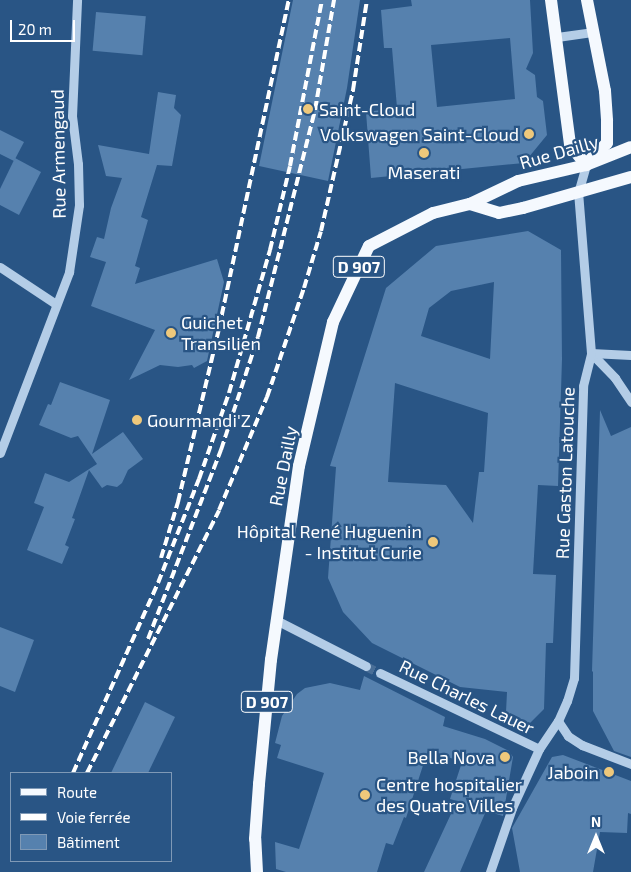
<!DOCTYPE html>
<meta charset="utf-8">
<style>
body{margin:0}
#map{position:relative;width:631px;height:872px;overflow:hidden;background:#295585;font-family:"Exo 2",sans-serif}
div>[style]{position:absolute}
.building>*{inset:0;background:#5681ae;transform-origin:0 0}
.minor-tunnel>*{height:9px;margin-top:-4.5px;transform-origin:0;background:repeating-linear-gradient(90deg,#496e97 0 9px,transparent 0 13.5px)}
.minor>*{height:9px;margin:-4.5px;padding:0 4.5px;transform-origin:4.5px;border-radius:4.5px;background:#b4cde7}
.major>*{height:12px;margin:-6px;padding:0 6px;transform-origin:6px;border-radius:6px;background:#f5f9fe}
.rail>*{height:4px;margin-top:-2px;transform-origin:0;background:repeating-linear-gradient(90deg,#fff 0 9px,transparent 0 13px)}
.dots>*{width:14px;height:14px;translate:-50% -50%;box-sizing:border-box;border:2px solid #295585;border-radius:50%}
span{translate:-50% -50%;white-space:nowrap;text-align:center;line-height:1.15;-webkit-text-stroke:4.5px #295585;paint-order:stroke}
.shield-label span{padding:1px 4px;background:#295585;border:1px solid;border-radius:4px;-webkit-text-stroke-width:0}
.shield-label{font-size:16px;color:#fff;font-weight:700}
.poi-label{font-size:18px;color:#fff}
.left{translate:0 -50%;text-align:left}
.right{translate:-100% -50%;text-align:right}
.street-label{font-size:18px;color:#fff}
.legend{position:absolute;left:10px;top:772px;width:162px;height:90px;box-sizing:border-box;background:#295585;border:1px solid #7f99b6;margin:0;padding:6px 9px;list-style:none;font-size:15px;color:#fff}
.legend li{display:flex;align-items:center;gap:10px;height:25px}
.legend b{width:25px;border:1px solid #7f99b6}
.north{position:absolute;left:571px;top:812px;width:50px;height:50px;-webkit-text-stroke:4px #295585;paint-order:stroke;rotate:0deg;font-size:14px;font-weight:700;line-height:20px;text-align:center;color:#fff}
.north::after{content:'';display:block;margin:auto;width:18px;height:22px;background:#fff;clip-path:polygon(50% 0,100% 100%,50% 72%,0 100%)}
.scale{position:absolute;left:10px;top:20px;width:65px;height:22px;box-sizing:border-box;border:2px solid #fff;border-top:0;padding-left:6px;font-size:15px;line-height:18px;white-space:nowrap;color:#fff;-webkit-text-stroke:4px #295585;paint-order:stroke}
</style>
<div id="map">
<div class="building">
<i style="clip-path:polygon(293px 0,360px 0,347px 88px,328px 181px,259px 166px)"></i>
<i style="clip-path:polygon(evenodd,411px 0,530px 0,533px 53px,526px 69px,535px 75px,537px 97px,543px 101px,547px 135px,524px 163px,371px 178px,366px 112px,397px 108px,392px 48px,384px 48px,381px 10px,412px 6px,411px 0,510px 38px,515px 99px,437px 107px,431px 45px,510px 38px)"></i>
<i style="left:96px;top:12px;width:50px;height:39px;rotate:5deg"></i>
<i style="clip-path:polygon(158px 92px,176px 95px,174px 108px,181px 115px,172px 166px,157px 165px,141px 217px,148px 220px,135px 266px,140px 268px,135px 284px,217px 259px,224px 282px,207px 361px,194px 368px,192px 365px,178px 367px,160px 365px,129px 380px,155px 330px,91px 306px,106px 262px,90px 257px,97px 237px,104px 239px,111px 208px,122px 178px,106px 176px,98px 145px,149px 154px)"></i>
<i style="clip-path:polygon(0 130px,24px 142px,14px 161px,0 154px)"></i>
<i style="clip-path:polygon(15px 158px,41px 172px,19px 215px,0 205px,0 189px)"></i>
<i style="clip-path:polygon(evenodd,528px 231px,561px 250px,562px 359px,558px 486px,538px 485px,533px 574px,556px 575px,553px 643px,546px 643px,544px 709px,529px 724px,506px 712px,507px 692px,460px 687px,372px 643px,343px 612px,328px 578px,336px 467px,330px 466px,386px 288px,436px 246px,528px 231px,494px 282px,490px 359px,421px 336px,429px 308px,451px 291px,494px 282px,528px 231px,395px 383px,488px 413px,484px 472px,479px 472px,473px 523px,446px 485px,388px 482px,395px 383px)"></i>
<i style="clip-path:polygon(60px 382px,110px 400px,92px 454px,123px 432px,143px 459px,128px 470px,122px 483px,117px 487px,107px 485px,102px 488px,89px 470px,72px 518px,75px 519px,65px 545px,69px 547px,62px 564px,27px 550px,44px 507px,34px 503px,45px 473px,69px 482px,97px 464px,78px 436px,71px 438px,39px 425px,48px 404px,51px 405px)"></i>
<i style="clip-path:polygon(600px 410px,611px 436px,631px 427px,631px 757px,614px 751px,593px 711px,593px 672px,592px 671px)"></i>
<i style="clip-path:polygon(0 627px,34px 640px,15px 692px,0 686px)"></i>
<i style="clip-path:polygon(364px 676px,445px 717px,443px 726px,485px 739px,509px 751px,513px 757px,503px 816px,486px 811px,460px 872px,424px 872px,457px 801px,450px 799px,462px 762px,428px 750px,406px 818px,404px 817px,393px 845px,386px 843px,377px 872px,286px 872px,276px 869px,275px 842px,299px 849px,324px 773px,277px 758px,281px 745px,275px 743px,282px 716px,297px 694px,305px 688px,330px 683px,360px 690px)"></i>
<i style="clip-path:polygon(145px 702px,175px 717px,148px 773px,111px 773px)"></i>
<i style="clip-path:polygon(563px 755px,631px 781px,631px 814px,628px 813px,627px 833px,600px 832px,593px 872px,520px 872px,512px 828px,552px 757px)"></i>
</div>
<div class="minor-tunnel">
<i style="left:366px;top:666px;width:16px;rotate:27deg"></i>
</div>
<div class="minor">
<i style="left:557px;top:37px;width:37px;rotate:-8deg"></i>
<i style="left:0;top:267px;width:67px;rotate:33.5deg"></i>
<i style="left:591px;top:353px;width:35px;rotate:46deg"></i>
<i style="left:615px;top:378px;width:29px;rotate:56deg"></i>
<i style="left:591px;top:353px;width:40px;rotate:2.9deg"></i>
<i style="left:0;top:453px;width:194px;rotate:-69.1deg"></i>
<i style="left:69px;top:272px;width:68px;rotate:-81.5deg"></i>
<i style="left:79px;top:205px;width:41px;rotate:-91.4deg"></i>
<i style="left:78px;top:164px;width:48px;rotate:-97.1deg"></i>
<i style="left:72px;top:116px;width:116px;rotate:-87.5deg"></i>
<i style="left:276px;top:620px;width:101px;rotate:27.1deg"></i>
<i style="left:380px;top:673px;width:176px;rotate:25.5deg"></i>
<i style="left:558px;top:721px;width:18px;rotate:56deg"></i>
<i style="left:568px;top:736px;width:17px;rotate:33deg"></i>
<i style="left:582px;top:745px;width:53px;rotate:21.2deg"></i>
<i style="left:490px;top:872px;width:68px;rotate:-71deg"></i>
<i style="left:512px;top:808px;width:65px;rotate:-65.4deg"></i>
<i style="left:539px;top:749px;width:34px;rotate:-56deg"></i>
<i style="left:558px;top:721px;width:22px;rotate:-66deg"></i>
<i style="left:567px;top:701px;width:24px;rotate:-73deg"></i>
<i style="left:574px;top:678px;width:292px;rotate:-88.2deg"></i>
<i style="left:583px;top:386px;width:34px;rotate:-76deg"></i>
<i style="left:591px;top:353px;width:161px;rotate:-94.6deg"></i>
<i style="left:578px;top:193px;width:29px;rotate:-74deg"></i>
</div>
<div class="major">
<i style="left:551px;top:0;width:146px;rotate:82.5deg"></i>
<i style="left:570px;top:145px;width:26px;rotate:51deg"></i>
<i style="left:587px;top:0;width:93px;rotate:78.8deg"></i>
<i style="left:605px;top:91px;width:30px;rotate:86deg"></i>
<i style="left:607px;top:121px;width:22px;rotate:90deg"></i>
<i style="left:607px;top:143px;width:25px;rotate:135deg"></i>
<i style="left:470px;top:204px;width:30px;rotate:17deg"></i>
<i style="left:499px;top:213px;width:25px;rotate:-12deg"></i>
<i style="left:523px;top:208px;width:112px;rotate:-16deg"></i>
<i style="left:257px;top:872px;width:33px;rotate:-93deg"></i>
<i style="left:255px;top:839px;width:55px;rotate:-85.8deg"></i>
<i style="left:259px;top:784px;width:125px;rotate:-84.5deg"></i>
<i style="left:271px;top:660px;width:196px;rotate:-81.8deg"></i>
<i style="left:299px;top:466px;width:148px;rotate:-76.7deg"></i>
<i style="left:333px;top:322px;width:84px;rotate:-64.7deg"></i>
<i style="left:369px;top:246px;width:72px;rotate:-27.3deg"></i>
<i style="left:433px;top:213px;width:38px;rotate:-14deg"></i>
<i style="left:470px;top:204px;width:53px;rotate:-25.6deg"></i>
<i style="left:518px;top:181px;width:70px;rotate:-13.2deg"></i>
<i style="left:586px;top:165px;width:48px;rotate:-21.8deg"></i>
</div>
<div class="rail">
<i style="left:161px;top:558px;width:59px;rotate:-73.1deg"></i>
<i style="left:178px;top:502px;width:179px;rotate:-76.7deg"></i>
<i style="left:219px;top:328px;width:335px;rotate:-78deg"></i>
<i style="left:148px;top:639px;width:203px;rotate:-68.9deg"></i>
<i style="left:221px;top:450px;width:119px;rotate:-71.9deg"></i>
<i style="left:258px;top:337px;width:234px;rotate:-75.9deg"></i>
<i style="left:315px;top:110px;width:112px;rotate:-80.2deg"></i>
<i style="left:73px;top:773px;width:208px;rotate:-65.9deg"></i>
<i style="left:158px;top:583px;width:112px;rotate:-68.5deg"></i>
<i style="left:199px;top:479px;width:91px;rotate:-70.8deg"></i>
<i style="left:229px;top:393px;width:149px;rotate:-74deg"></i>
<i style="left:270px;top:250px;width:86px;rotate:-76.6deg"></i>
<i style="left:290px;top:166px;width:169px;rotate:-79.1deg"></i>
<i style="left:87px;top:773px;width:294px;rotate:-63.3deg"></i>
<i style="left:219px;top:510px;width:123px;rotate:-67deg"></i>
<i style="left:267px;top:397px;width:115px;rotate:-71.3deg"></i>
<i style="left:304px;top:288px;width:59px;rotate:-73.4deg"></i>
<i style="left:321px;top:231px;width:145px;rotate:-77.2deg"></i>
<i style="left:353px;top:90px;width:91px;rotate:-81.2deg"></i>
</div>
<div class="dots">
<i style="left:308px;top:109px;background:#eec87b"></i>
<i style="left:529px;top:134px;background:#eec87b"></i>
<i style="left:424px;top:153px;background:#eec87b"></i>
<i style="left:171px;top:333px;background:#eec87b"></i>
<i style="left:137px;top:420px;background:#eec87b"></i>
<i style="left:433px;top:542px;background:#eec87b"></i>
<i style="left:505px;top:757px;background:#eec87b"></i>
<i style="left:609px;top:772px;background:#eec87b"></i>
<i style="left:365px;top:795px;background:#eec87b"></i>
</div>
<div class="shield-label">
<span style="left:359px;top:267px">D 907</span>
<span style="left:267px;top:702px">D 907</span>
</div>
<div class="poi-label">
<span class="left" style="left:319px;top:109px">Saint-Cloud</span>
<span class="right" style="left:519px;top:134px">Volkswagen Saint-Cloud</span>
<span style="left:424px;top:172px">Maserati</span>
<span class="left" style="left:181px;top:333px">Guichet<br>Transilien</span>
<span class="left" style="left:147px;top:420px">Gourmandi'Z</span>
<span class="right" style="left:422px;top:542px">Hôpital René Huguenin<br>- Institut Curie</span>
<span class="right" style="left:495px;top:757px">Bella Nova</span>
<span class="right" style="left:599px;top:772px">Jaboin</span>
<span class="left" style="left:376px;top:795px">Centre hospitalier<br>des Quatre Villes</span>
</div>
<div class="street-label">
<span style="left:559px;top:152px;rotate:-16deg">Rue Dailly</span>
<span style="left:58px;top:154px;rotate:-91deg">Rue Armengaud</span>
<span style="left:283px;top:466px;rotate:-79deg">Rue Dailly</span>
<span style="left:565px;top:473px;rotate:-88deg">Rue Gaston Latouche</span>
<span style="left:467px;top:697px;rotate:26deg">Rue Charles Lauer</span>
</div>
<ul class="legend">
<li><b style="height:6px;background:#f5f9fe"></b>Route</li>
<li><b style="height:6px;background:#fff"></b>Voie ferrée</li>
<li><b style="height:14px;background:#5681ae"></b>Bâtiment</li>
</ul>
<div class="north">N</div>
<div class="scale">20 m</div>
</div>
